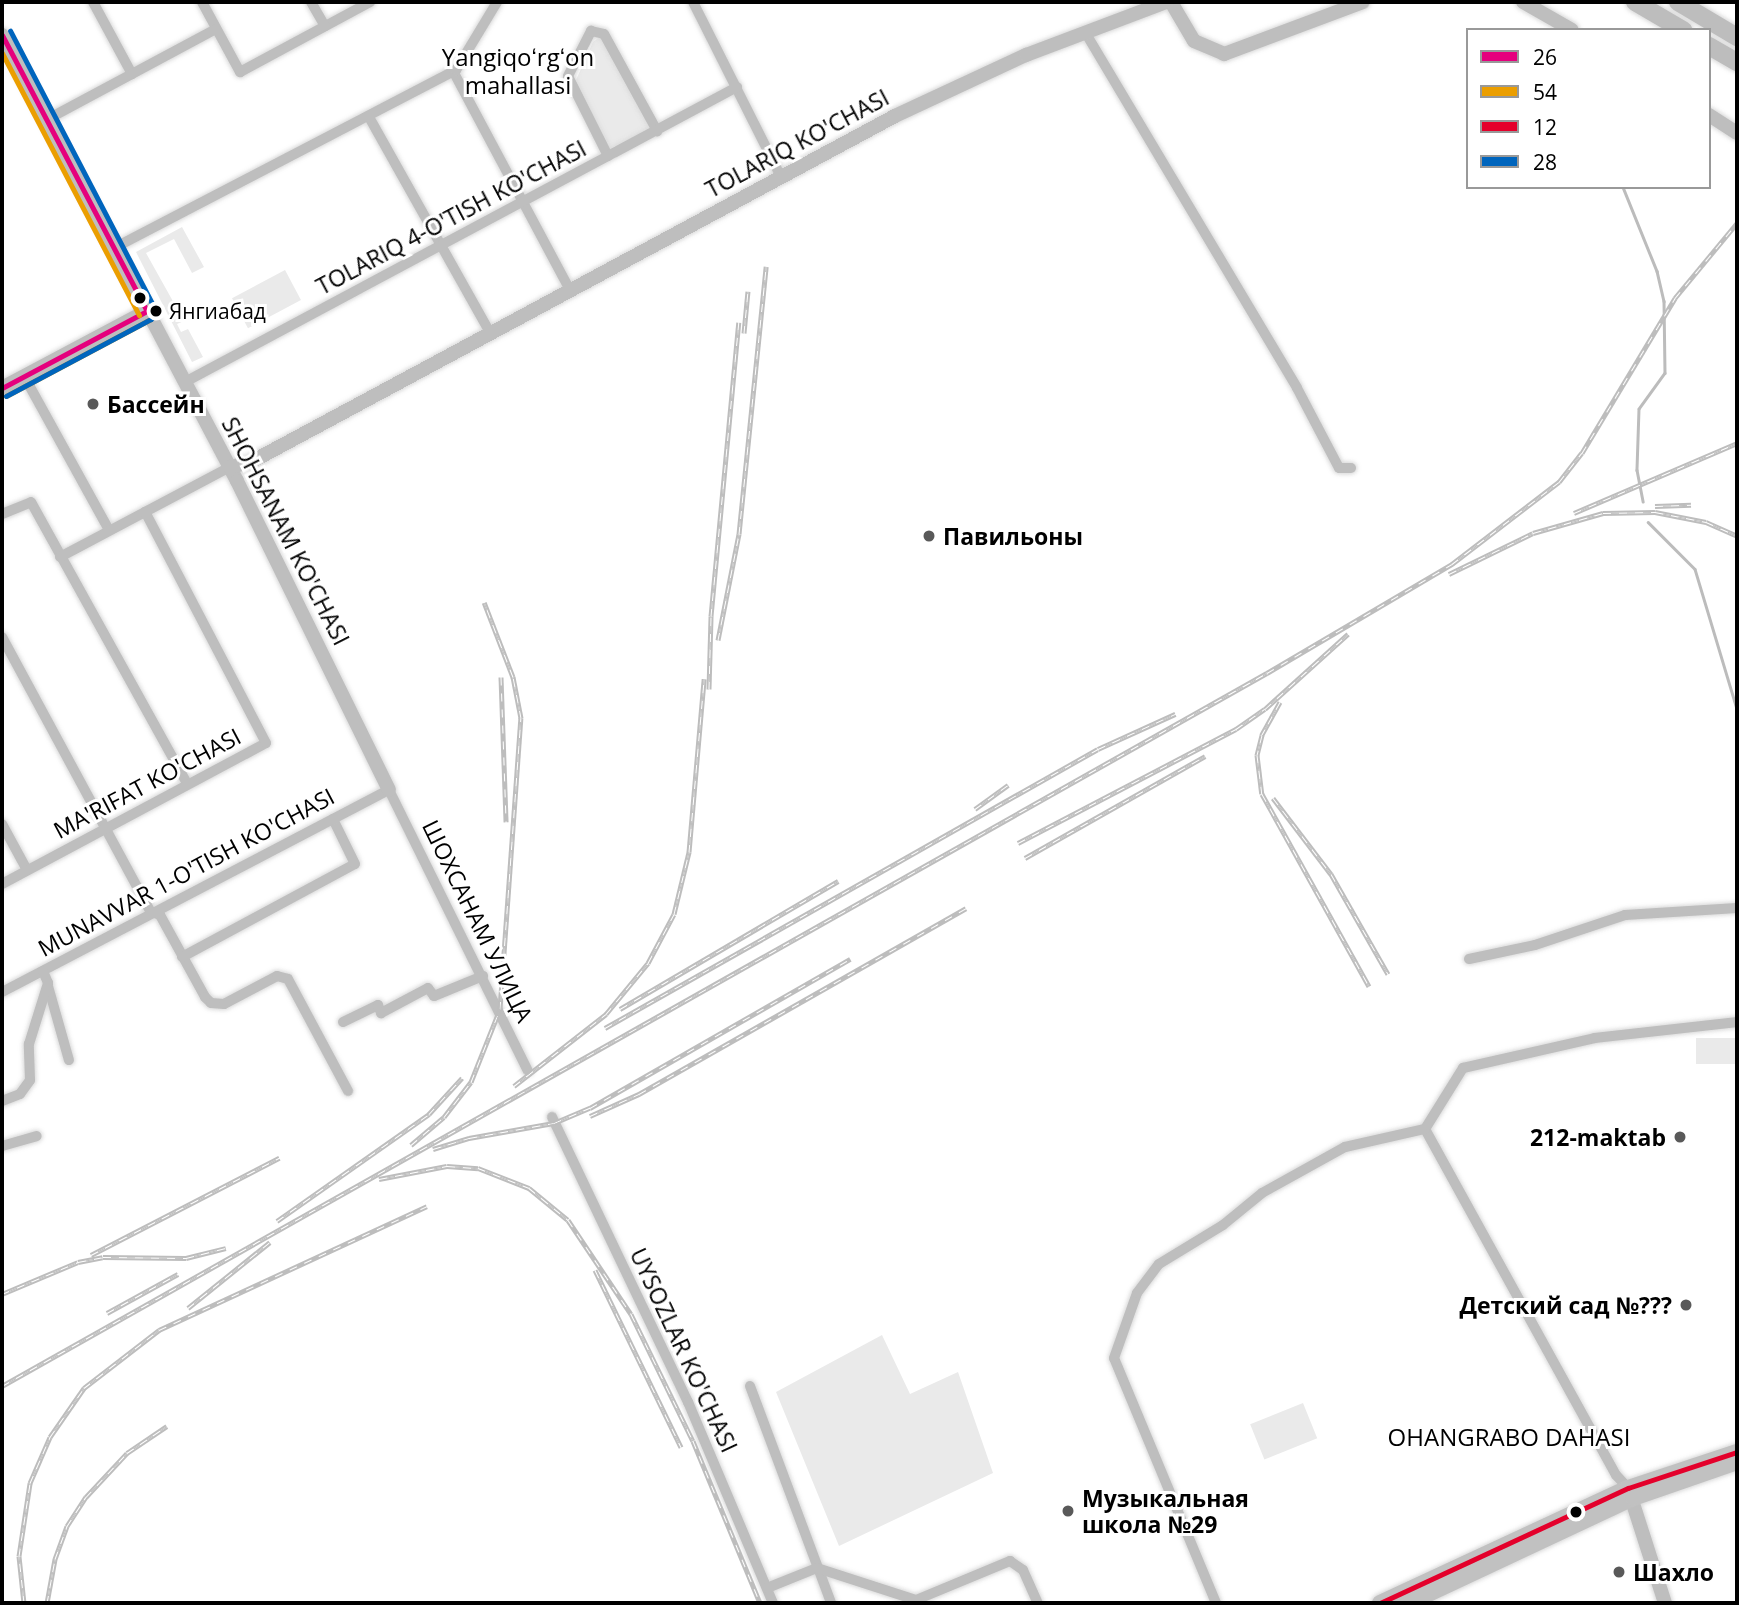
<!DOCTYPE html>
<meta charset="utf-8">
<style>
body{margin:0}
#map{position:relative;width:1739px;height:1605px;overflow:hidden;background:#fff;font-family:"Open Sans",sans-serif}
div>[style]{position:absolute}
.green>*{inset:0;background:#eaeaea;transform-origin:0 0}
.stream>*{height:2.5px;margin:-1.25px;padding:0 1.25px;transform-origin:1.25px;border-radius:1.25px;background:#bcbcbc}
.roads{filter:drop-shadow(0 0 2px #dbdbdb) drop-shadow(0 0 2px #dbdbdb)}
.minor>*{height:10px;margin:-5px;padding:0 5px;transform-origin:5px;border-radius:5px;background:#bebebe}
.tertiary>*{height:14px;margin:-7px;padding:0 7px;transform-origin:7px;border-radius:7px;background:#bebebe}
.secondary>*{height:16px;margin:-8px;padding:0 8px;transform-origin:8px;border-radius:8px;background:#c1c1c1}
.trunk>*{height:18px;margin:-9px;padding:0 9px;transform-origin:9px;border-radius:9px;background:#bdbdbd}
.rail>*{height:5px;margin-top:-2.5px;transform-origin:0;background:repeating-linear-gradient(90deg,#fff 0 8px,#bdbdbd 0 16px);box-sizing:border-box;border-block:2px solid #bdbdbd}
.bus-1>*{height:5px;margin:-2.5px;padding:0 2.5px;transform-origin:2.5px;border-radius:2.5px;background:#e5007d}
.bus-2>*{height:5px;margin:-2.5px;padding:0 2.5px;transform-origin:2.5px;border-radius:2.5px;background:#eb9e00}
.bus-3>*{height:5px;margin:-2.5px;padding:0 2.5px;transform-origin:2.5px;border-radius:2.5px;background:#e4002b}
.bus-4>*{height:5px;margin:-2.5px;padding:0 2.5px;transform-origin:2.5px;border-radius:2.5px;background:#0065bd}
.dots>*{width:19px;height:19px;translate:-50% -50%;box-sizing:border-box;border:4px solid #fff;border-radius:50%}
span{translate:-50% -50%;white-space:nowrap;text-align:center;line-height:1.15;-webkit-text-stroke:6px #fff;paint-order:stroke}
.bus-label{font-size:21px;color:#000}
.left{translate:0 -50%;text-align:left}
.street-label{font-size:23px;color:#000}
.poi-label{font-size:23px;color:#000;font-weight:700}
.right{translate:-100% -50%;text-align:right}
.neighbourhood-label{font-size:24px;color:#000}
.frame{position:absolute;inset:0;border:4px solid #000;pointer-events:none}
.legend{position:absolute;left:1466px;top:28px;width:245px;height:161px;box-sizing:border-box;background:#fff;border:2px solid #999;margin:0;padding:9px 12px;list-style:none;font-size:21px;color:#000}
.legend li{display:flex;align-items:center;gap:14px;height:35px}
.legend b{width:35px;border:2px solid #999}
</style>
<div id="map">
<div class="green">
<i style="clip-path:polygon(601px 36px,651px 129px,609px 149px,576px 80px,593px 42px)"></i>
<i style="clip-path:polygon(182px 227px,204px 267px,192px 273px,174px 239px,146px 253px,184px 321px,177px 324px,181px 332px,188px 329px,203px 357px,192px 362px,136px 252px)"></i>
<i style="left:285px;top:270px;width:34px;height:60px;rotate:62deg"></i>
<i style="left:1737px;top:1038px;width:26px;height:41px;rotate:90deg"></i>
<i style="clip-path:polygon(882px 1335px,910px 1394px,958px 1372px,993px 1473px,839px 1546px,776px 1392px)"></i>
<i style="left:1303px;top:1403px;width:38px;height:57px;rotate:68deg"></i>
</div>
<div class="stream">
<i style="left:1623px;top:187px;width:91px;rotate:68deg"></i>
<i style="left:1657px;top:271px;width:31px;rotate:77deg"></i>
<i style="left:1664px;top:301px;width:72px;rotate:89.2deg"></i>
<i style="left:1665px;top:373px;width:44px;rotate:125.8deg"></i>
<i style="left:1639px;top:409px;width:61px;rotate:91.9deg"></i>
<i style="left:1637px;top:470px;width:32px;rotate:79deg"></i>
<i style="left:1648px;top:522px;width:66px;rotate:45deg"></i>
<i style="left:1695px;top:569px;width:146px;rotate:73.3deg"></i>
</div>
<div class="roads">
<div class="minor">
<i style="left:93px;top:2px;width:82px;rotate:61.6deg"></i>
<i style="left:202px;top:2px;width:80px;rotate:61.5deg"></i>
<i style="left:240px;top:72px;width:148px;rotate:-28.3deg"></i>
<i style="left:311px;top:2px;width:28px;rotate:60deg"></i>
<i style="left:693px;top:2px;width:196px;rotate:63.3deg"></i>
<i style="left:1085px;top:32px;width:414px;rotate:59.2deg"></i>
<i style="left:1297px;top:388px;width:90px;rotate:62.3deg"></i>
<i style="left:1339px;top:468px;width:12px"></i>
<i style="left:453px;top:71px;width:246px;rotate:61.9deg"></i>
<i style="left:369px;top:117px;width:245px;rotate:60.7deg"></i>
<i style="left:46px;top:120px;width:193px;rotate:-28.2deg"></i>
<i style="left:608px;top:156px;width:89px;rotate:-116.6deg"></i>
<i style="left:568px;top:76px;width:51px;rotate:-62.9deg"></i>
<i style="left:591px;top:31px;width:13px;rotate:13deg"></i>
<i style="left:604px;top:34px;width:111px;rotate:61.3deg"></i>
<i style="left:114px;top:248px;width:386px;rotate:-27.5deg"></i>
<i style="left:456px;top:70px;width:79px;rotate:-58.9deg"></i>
<i style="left:24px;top:376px;width:176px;rotate:61.1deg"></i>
<i style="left:185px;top:382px;width:626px;rotate:-28.12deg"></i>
<i style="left:2px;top:514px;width:31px;rotate:-22deg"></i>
<i style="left:31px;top:502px;width:322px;rotate:61deg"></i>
<i style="left:60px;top:557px;width:192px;rotate:-27.9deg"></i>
<i style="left:2px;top:637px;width:311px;rotate:61.6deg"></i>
<i style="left:150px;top:911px;width:11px;rotate:22deg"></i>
<i style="left:160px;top:915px;width:94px;rotate:61.2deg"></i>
<i style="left:205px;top:997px;width:8px;rotate:45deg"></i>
<i style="left:211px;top:1003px;width:13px;rotate:4deg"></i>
<i style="left:224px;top:1004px;width:60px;rotate:-27.8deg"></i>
<i style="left:277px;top:976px;width:11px;rotate:15deg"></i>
<i style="left:288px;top:979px;width:127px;rotate:61.8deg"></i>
<i style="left:2px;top:824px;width:52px;rotate:61.5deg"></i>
<i style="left:2px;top:884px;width:299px;rotate:-28.1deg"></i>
<i style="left:266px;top:743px;width:261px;rotate:-117.6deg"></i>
<i style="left:182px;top:957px;width:196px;rotate:-28.3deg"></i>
<i style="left:355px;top:864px;width:50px;rotate:-116.1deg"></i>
<i style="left:1469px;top:959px;width:67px;rotate:-12deg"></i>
<i style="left:1535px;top:945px;width:95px;rotate:-18.4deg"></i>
<i style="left:1625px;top:915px;width:112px;rotate:-3.6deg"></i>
<i style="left:48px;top:986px;width:77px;rotate:74.2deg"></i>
<i style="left:2px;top:992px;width:437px;rotate:-27.6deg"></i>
<i style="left:389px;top:790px;width:313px;rotate:63.7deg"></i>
<i style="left:343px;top:1022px;width:39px;rotate:-26deg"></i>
<i style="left:378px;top:1005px;width:9px;rotate:69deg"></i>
<i style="left:381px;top:1013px;width:53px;rotate:-28deg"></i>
<i style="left:428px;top:988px;width:10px;rotate:53deg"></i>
<i style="left:434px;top:996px;width:53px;rotate:-22.2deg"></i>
<i style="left:2px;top:1101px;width:19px;rotate:-21deg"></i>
<i style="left:20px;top:1094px;width:17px;rotate:-54deg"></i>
<i style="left:30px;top:1080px;width:36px;rotate:-92deg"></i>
<i style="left:29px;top:1044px;width:64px;rotate:-72.7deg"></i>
<i style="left:48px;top:983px;width:13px;rotate:-113deg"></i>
<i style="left:552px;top:1117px;width:316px;rotate:64.5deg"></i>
<i style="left:688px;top:1402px;width:218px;rotate:67.1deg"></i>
<i style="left:1425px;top:1129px;width:395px;rotate:61.1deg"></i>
<i style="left:1616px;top:1475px;width:18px;rotate:47deg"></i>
<i style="left:1425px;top:1129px;width:72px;rotate:-58.1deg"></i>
<i style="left:1463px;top:1068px;width:135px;rotate:-12.8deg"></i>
<i style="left:1595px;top:1038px;width:143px;rotate:-6.4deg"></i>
<i style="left:2px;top:1146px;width:36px;rotate:-16deg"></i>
<i style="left:750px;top:1386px;width:232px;rotate:69.5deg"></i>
<i style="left:767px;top:1588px;width:54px;rotate:-21.8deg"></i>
<i style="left:817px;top:1568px;width:104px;rotate:17.9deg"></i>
<i style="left:916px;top:1600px;width:102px;rotate:-22.5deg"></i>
<i style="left:1010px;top:1561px;width:16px;rotate:35deg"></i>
<i style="left:1023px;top:1570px;width:36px;rotate:66deg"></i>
<i style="left:1216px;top:1603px;width:265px;rotate:-112.6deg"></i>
<i style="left:1114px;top:1358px;width:69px;rotate:-70.5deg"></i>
<i style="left:1137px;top:1293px;width:36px;rotate:-53deg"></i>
<i style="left:1159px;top:1264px;width:75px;rotate:-31.4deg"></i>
<i style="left:1223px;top:1225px;width:50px;rotate:-39.4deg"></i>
<i style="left:1262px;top:1193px;width:95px;rotate:-29deg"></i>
<i style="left:1345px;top:1147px;width:82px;rotate:-12.7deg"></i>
</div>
<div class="tertiary">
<i style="left:1171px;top:2px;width:45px;rotate:59.5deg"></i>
<i style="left:1194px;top:41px;width:33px;rotate:23deg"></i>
<i style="left:1224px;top:54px;width:148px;rotate:-20.5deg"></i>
<i style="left:1523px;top:2px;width:56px;rotate:29.7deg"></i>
<i style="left:2px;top:35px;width:504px;rotate:62.21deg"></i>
<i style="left:237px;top:481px;width:344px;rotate:63.8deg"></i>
<i style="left:1709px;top:115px;width:33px;rotate:33deg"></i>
<i style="left:2px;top:388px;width:164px;rotate:-28deg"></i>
<i style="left:230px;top:467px;width:22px;rotate:-13deg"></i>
<i style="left:251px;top:462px;width:731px;rotate:-28.25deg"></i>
<i style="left:895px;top:116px;width:145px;rotate:-25deg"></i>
<i style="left:1026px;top:55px;width:150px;rotate:-20.7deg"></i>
<i style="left:1628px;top:1488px;width:121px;rotate:72.2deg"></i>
</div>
<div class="secondary">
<i style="left:1380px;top:1603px;width:273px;rotate:-24.9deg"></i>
<i style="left:1628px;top:1488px;width:115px;rotate:-18.3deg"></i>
<i style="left:1409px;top:1603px;width:247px;rotate:-25.1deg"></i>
<i style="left:1633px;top:1498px;width:110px;rotate:-19.1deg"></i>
</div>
<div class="trunk">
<i style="left:1635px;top:2px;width:56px;rotate:30.3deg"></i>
<i style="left:1678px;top:2px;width:69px;rotate:30.7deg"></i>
<i style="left:1709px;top:46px;width:32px;rotate:30deg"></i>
</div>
</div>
<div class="rail">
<i style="left:744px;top:333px;width:42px;rotate:-84.6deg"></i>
<i style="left:1655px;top:506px;width:36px;rotate:-2deg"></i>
<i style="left:1574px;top:513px;width:177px;rotate:-23.2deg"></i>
<i style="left:1449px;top:574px;width:93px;rotate:-26deg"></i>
<i style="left:1533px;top:533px;width:73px;rotate:-15.9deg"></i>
<i style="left:1603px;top:513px;width:52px;rotate:-1.1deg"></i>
<i style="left:1655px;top:512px;width:52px;rotate:11.1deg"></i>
<i style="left:1706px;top:522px;width:34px;rotate:24deg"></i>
<i style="left:718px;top:640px;width:108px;rotate:-78.8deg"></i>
<i style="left:739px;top:534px;width:269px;rotate:-84.2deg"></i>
<i style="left:501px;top:677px;width:145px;rotate:88deg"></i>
<i style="left:709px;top:689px;width:73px;rotate:-88.4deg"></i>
<i style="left:711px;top:616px;width:295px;rotate:-84.6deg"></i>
<i style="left:1280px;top:702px;width:38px;rotate:119deg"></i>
<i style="left:1262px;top:735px;width:21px;rotate:104deg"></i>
<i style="left:1257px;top:755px;width:39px;rotate:83deg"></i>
<i style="left:1262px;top:794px;width:220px;rotate:60.9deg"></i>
<i style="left:1273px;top:798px;width:96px;rotate:52.7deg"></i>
<i style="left:1331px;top:874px;width:115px;rotate:60.3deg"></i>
<i style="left:975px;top:809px;width:41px;rotate:-36deg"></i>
<i style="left:1018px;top:843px;width:246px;rotate:-27.6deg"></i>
<i style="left:1236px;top:729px;width:35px;rotate:-35deg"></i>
<i style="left:1265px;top:709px;width:112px;rotate:-42.1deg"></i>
<i style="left:1025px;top:858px;width:207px;rotate:-29.5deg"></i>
<i style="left:620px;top:1009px;width:253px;rotate:-30.4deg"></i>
<i style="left:605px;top:1028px;width:566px;rotate:-29.51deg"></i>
<i style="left:1098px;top:749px;width:85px;rotate:-24.4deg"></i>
<i style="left:514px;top:1086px;width:117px;rotate:-38deg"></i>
<i style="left:606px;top:1014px;width:66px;rotate:-50.5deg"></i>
<i style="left:648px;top:963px;width:55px;rotate:-62deg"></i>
<i style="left:674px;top:914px;width:64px;rotate:-76.4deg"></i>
<i style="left:689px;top:852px;width:174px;rotate:-85deg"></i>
<i style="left:590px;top:1116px;width:54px;rotate:-24.2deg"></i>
<i style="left:639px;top:1094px;width:376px;rotate:-29.6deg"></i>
<i style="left:411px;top:1145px;width:43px;rotate:-40.3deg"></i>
<i style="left:444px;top:1117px;width:44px;rotate:-52.4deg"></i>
<i style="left:471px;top:1082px;width:79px;rotate:-68.3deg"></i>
<i style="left:500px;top:1009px;width:292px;rotate:-85.9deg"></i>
<i style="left:521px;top:718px;width:42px;rotate:-101deg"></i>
<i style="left:513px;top:677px;width:80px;rotate:-111.1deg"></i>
<i style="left:433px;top:1149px;width:38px;rotate:-17deg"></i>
<i style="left:469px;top:1138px;width:86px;rotate:-10deg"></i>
<i style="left:554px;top:1123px;width:39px;rotate:-23deg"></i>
<i style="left:590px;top:1108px;width:300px;rotate:-29.8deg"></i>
<i style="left:379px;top:1179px;width:69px;rotate:-10.8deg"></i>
<i style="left:447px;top:1166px;width:31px;rotate:4deg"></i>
<i style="left:478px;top:1168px;width:55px;rotate:21.4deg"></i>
<i style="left:529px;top:1188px;width:50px;rotate:39.4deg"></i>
<i style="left:568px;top:1220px;width:113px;rotate:56.2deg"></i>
<i style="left:631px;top:1314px;width:141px;rotate:64deg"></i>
<i style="left:693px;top:1441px;width:175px;rotate:67.5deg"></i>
<i style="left:277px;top:1221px;width:186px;rotate:-35.1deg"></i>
<i style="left:429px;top:1114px;width:49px;rotate:-47.5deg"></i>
<i style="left:91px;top:1255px;width:212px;rotate:-27.3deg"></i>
<i style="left:595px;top:1270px;width:197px;rotate:64.1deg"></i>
<i style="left:2px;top:1294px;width:82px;rotate:-22.8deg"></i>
<i style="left:78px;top:1262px;width:25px;rotate:-11deg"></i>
<i style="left:103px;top:1257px;width:83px;rotate:0.7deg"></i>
<i style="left:186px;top:1258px;width:41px;rotate:-14deg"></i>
<i style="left:188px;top:1308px;width:105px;rotate:-38.8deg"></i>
<i style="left:107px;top:1313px;width:81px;rotate:-28.8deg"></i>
<i style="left:2px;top:1386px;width:1452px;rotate:-29.41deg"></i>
<i style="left:1267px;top:673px;width:215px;rotate:-30.5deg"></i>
<i style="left:1452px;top:564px;width:135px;rotate:-37.5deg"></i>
<i style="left:1559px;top:482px;width:37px;rotate:-52deg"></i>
<i style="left:1582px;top:453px;width:181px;rotate:-59deg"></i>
<i style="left:1675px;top:298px;width:97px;rotate:-50.4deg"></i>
<i style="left:24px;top:1603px;width:47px;rotate:-96.1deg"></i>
<i style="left:19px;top:1556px;width:74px;rotate:-81.4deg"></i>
<i style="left:30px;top:1483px;width:50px;rotate:-66.5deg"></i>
<i style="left:50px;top:1437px;width:60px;rotate:-55.2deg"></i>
<i style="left:84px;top:1388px;width:95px;rotate:-37.7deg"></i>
<i style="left:159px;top:1330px;width:295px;rotate:-24.8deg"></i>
<i style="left:47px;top:1603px;width:45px;rotate:-79.7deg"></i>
<i style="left:55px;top:1559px;width:35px;rotate:-70deg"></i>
<i style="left:67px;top:1526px;width:35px;rotate:-57deg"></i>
<i style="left:86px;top:1497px;width:60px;rotate:-47deg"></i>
<i style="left:127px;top:1453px;width:48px;rotate:-34deg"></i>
</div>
<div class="bus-1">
<i style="left:2px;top:35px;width:312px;rotate:62.3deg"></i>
<i style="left:2px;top:388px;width:164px;rotate:-28deg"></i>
</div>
<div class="bus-2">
<i style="left:2px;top:53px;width:296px;rotate:62.4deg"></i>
<i style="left:6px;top:396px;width:164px;rotate:-28deg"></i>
</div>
<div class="bus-3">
<i style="left:1380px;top:1603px;width:273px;rotate:-24.9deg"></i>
<i style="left:1628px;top:1488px;width:115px;rotate:-18.3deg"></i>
</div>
<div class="bus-4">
<i style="left:6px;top:396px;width:164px;rotate:-28deg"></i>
<i style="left:151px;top:319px;width:9px;rotate:-58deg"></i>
<i style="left:156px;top:311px;width:316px;rotate:-117.5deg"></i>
</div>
<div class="dots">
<i style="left:140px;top:298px;background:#000"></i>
<i style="left:156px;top:311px;background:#000"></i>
<i style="left:93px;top:404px;background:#595959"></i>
<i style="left:929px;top:536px;background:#595959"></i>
<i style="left:1680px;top:1137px;background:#595959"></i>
<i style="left:1686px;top:1305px;background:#595959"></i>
<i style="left:1068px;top:1511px;background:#595959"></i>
<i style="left:1576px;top:1512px;background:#000"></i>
<i style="left:1619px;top:1572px;background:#595959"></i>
</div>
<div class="bus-label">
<span class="left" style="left:169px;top:311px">Янгиабад</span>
</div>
<div class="street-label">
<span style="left:797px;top:143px;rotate:-28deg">TOLARIQ KO'CHASI</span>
<span style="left:451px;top:217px;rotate:-28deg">TOLARIQ 4-O'TISH KO'CHASI</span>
<span style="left:286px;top:531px;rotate:63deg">SHOHSANAM KO'CHASI</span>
<span style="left:147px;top:783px;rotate:-28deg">MA'RIFAT KO'CHASI</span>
<span style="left:186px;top:872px;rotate:-28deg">MUNAVVAR 1-O'TISH KO'CHASI</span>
<span style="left:478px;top:921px;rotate:64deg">ШОХСАНАМ УЛИЦА</span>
<span style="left:684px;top:1350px;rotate:65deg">UYSOZLAR KO'CHASI</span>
</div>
<div class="poi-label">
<span class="left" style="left:107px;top:404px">Бассейн</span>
<span class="left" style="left:943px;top:536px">Павильоны</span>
<span class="right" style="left:1666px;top:1137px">212-maktab</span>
<span class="right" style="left:1672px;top:1305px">Детский сад №???</span>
<span class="left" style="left:1082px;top:1511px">Музыкальная<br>школа №29</span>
<span class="left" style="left:1633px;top:1572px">Шахло</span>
</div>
<div class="neighbourhood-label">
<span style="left:518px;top:71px">Yangiqoʻrgʻon<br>mahallasi</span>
<span style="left:1509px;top:1437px">OHANGRABO DAHASI</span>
</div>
<div class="frame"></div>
<ul class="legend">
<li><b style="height:9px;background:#e5007d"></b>26</li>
<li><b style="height:9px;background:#eb9e00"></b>54</li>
<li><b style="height:9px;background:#e4002b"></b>12</li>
<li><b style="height:9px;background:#0065bd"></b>28</li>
</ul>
</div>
